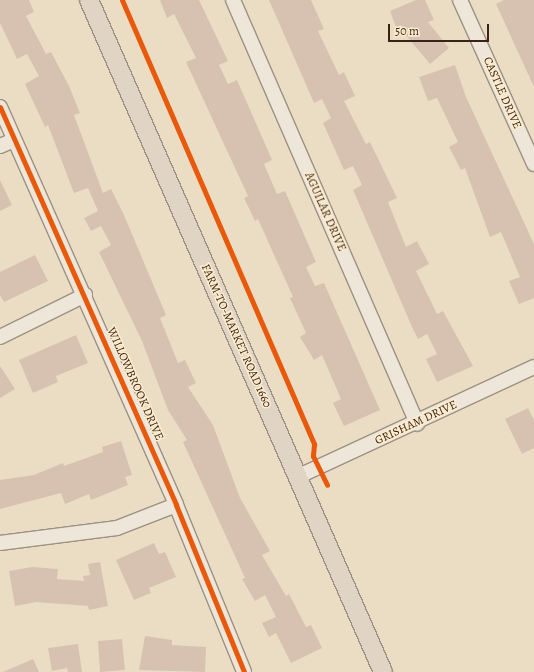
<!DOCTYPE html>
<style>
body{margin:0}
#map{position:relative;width:534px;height:672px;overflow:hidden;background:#ebddc3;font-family:Alegreya,serif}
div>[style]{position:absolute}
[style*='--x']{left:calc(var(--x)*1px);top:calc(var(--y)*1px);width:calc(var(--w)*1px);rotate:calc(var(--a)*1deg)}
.building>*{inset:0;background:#d7c2b2}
.roads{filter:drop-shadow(1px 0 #9c9182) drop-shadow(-1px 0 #9c9182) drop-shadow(0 1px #9c9182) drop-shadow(0 -1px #9c9182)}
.minor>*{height:14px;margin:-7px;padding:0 7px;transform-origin:7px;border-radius:7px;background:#ede6d9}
.major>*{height:18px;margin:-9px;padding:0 9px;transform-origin:9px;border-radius:9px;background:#e0d5c4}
.cycleway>*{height:5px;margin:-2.5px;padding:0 2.5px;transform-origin:2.5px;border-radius:2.5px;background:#e8590c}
span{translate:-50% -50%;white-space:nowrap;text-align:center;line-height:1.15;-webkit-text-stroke:3px #fdeccd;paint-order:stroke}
.street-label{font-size:12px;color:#3a2216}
.scale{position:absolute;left:388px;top:24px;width:101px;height:18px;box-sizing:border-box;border:2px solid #3a2216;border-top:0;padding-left:5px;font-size:12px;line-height:14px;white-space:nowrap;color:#3a2216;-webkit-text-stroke:3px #fdeccd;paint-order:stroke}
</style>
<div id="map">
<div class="building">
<div style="clip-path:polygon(0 0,29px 0,34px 12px,26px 16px,46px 54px,51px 52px,69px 86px,80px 113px,74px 115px,103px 193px,111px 189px,124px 215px,166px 315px,160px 318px,178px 363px,185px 360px,196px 383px,188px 387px,213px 425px,240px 498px,270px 551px,262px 555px,286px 596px,289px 594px,306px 627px,311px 625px,322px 648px,291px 663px,276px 633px,269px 637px,262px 623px,276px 617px,265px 595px,255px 601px,242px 579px,245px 578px,183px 442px,187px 440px,168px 410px,142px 341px,99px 252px,111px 245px,101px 226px,91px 231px,84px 218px,98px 211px,88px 188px,74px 193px,48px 125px,45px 127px,25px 84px,39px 76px,27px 54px,17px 59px,0 23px)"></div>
<div style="clip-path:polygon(160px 0,199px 0,228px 61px,219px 65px,228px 84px,237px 80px,272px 160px,264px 164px,277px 194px,285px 191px,316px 262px,306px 267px,315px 286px,324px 283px,380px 410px,344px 426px,333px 403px,341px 399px,322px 355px,314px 360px,300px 337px,306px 333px,290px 298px,293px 297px,258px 219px,255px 221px,244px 198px,248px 196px,186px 62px,196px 58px,174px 14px,167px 18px)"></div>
<div style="clip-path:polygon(269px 0,311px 0,324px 29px,318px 31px,339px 75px,344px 72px,355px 96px,344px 101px,366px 144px,370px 142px,397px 198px,388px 202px,406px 247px,417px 241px,429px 264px,416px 271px,437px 314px,443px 311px,473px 366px,437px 382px,426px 359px,437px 354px,427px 334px,418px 339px,412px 327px,353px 190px,362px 185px,353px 166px,344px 170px,323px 123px,331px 118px,322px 99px,314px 103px)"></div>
<div style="clip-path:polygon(416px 0,425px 0,434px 20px,428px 22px,449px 48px,430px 64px,404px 33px,399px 35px,390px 11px)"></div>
<div style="clip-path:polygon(504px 0,534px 0,534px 87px,496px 4px)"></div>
<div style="clip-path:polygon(455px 65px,466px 97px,534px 244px,534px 298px,519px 304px,509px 281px,520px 277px,501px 232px,490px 237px,465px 168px,461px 170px,449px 147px,458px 142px,437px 98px,428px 101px,419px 77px)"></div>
<div style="clip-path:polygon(0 180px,12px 205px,0 211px)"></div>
<div style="clip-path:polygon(35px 255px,48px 281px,4px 302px,0 295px,0 272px)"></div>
<div style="clip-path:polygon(76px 335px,88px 363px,56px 376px,58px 382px,33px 393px,19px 360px)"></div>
<div style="clip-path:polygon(0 366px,15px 389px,0 398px)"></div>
<div style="clip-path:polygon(528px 408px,534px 420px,534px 448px,522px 454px,505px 419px)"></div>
<div style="clip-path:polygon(121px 441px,132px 475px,125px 477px,128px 485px,91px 500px,89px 494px,65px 504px,61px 493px,0 509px,0 480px,34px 475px,63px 463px,64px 466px,103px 452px,102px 447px)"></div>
<div style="clip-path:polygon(154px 543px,159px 554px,165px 552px,176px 577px,149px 588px,151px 593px,134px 600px,116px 560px)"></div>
<div style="clip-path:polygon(100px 562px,108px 606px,89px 610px,88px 606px,36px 602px,15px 606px,9px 571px,32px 567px,58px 569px,57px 579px,84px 581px,83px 576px,90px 575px,88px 564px)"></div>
<div style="clip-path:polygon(145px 636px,172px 640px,172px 645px,206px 647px,205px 672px,139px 670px)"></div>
<div style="clip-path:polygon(122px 639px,125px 670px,100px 672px,98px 641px)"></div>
<div style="clip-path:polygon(78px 644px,82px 672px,68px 672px,67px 668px,52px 671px,48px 648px)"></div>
<div style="clip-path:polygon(33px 659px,39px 672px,3px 672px)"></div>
</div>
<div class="roads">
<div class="minor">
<div style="--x:233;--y:0;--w:462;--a:66.5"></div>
<div style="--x:460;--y:0;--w:180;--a:65.7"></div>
<div style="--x:0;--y:107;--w:435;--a:66.1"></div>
<div style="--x:176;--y:505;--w:180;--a:67.8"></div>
<div style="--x:0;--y:146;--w:15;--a:-23"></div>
<div style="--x:0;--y:337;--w:95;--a:-26.3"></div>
<div style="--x:297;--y:477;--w:261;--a:-24.9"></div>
<div style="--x:0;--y:543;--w:118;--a:-7.3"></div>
<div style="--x:117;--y:528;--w:63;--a:-21.3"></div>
</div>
<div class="major">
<div style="--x:89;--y:0;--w:733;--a:66.37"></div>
</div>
</div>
<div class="cycleway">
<div style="--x:122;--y:0;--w:484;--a:66.6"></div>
<div style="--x:314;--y:444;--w:12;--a:95"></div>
<div style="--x:313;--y:456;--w:32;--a:64"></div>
<div style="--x:0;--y:107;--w:435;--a:66.1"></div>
<div style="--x:176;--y:505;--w:180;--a:67.8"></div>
</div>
<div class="street-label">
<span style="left:502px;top:93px;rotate:66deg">CASTLE DRIVE</span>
<span style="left:325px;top:212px;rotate:66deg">AGUILAR DRIVE</span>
<span style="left:236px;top:336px;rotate:66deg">FARM-TO-MARKET ROAD 1660</span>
<span style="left:135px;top:384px;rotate:66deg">WILLOWBROOK DRIVE</span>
<span style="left:416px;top:423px;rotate:-25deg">GRISHAM DRIVE</span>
</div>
<div class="scale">50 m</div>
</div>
